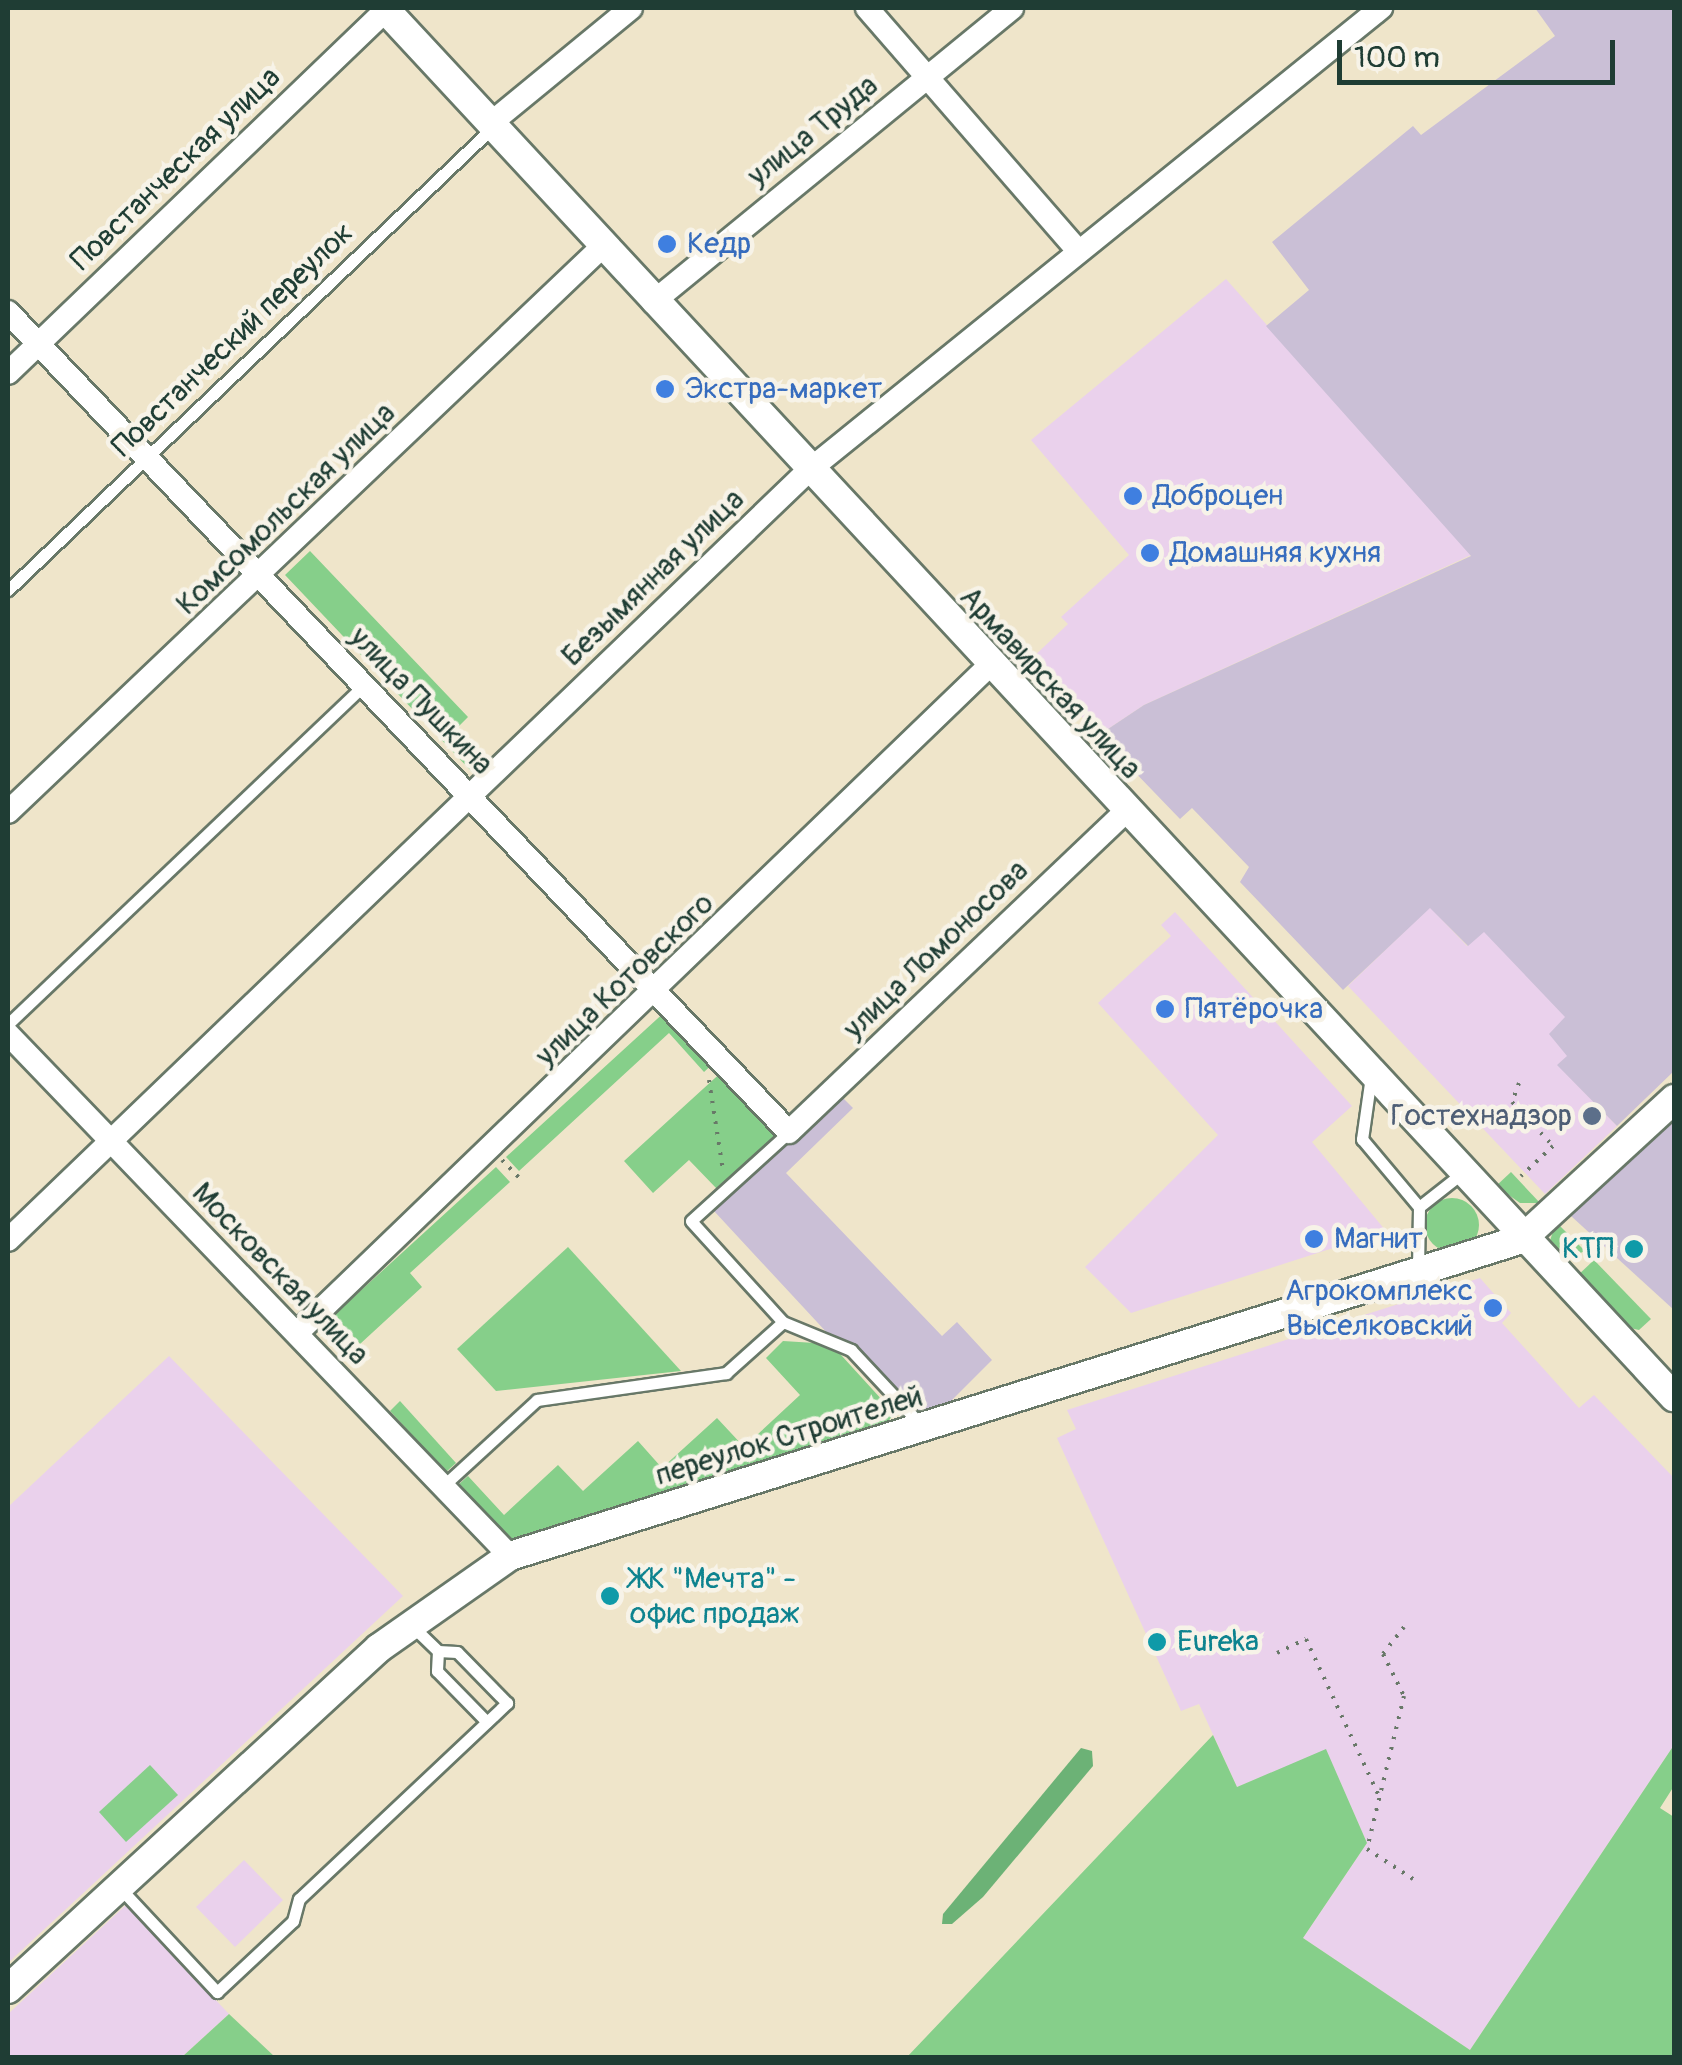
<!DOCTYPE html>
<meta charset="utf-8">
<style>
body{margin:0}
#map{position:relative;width:1682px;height:2065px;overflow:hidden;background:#efe5ca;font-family:Pangolin,sans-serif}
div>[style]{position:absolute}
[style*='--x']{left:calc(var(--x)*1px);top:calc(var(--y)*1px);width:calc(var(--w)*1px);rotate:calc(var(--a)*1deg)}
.built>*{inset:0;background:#ead1ec}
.industrial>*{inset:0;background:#cabfd6}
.green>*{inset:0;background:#86cf8a}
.round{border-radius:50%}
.forest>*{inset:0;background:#6cb276}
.path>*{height:4px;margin-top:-2px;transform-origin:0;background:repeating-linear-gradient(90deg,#687868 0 2.5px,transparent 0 10.5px)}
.roads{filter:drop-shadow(2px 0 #687868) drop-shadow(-2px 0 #687868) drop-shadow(0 2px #687868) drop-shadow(0 -2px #687868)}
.service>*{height:11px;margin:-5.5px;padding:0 5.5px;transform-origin:5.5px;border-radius:5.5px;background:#fff}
.minor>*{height:22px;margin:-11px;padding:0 11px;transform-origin:11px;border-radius:11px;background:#fff}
.tertiary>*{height:28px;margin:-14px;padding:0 14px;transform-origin:14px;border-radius:14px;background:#fff}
.dots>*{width:28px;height:28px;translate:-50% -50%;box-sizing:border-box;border:5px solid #f7f3e8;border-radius:50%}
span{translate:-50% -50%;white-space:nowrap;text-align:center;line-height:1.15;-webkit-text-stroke:9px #f7f3e8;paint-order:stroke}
.street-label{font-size:30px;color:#1f3d34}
.shop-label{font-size:30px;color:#366cbe}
.left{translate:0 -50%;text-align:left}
.right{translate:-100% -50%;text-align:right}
.service-label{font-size:30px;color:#4e5e75}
.culture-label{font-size:30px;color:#0d838f}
.frame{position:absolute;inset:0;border:10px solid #1f3d34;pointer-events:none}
.scale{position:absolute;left:1337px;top:40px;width:278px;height:45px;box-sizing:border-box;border:5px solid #1f3d34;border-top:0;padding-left:12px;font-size:30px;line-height:35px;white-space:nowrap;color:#1f3d34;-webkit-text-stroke:8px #f7f3e8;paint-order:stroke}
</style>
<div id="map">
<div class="built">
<div style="clip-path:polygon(1226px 279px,1471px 555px,1144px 705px,1099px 735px,1029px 661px,1068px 624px,1061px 617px,1129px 555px,1031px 440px)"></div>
<div style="clip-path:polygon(1430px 907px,1467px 946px,1484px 931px,1566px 1017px,1568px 1056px,1558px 1065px,1617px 1126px,1545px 1194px,1348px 986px)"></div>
<div style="clip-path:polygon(1175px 912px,1352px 1106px,1312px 1142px,1386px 1231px,1131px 1313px,1085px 1267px,1218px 1135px,1098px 1003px,1171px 936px,1161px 925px)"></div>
<div style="clip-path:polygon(1480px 1278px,1511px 1313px,1502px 1323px,1579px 1408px,1594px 1395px,1674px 1478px,1674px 1745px,1470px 2050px,1303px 1938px,1367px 1843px,1326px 1750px,1237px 1787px,1199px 1704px,1181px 1711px,1057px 1438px,1076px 1429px,1067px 1410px)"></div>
<div style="clip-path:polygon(169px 1356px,403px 1596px,8px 1963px,8px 1507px)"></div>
<div style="clip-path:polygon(244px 1860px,283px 1900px,235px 1947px,196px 1907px)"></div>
<div style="clip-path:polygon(126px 1905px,229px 2014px,182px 2057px,8px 2057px,8px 2014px)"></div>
</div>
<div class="industrial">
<div style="clip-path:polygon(1535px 8px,1674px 8px,1674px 1071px,1617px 1126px,1557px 1065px,1567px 1056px,1549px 1034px,1565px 1017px,1484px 932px,1468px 946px,1430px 908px,1343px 990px,1240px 882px,1249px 867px,1192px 808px,1180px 819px,1099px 735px,1144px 705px,1471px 556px,1266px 326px,1309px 290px,1272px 242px,1413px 126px,1421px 135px,1555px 36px)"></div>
<div style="clip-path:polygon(837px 1092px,853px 1108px,786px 1173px,942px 1336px,957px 1322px,992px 1360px,944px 1408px,907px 1419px,714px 1211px)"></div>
<div style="clip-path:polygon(1674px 1120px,1674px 1310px,1571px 1216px)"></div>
</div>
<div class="green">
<div style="clip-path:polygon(310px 551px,468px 717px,454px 731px,483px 762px,472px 772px,285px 575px)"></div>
<div style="clip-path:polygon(668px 1009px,716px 1061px,704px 1072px,669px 1033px,519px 1171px,506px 1157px)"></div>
<div style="clip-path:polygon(726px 1068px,782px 1130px,717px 1189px,689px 1160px,653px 1193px,624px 1161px)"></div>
<div style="clip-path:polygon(496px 1167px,510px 1182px,410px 1273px,422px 1287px,360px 1344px,334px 1315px)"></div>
<div style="clip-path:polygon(1511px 1172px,1540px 1203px,1520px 1203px,1496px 1186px)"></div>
<div class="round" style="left:1425px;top:1198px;width:54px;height:54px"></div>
<div style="clip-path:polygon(1556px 1222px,1585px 1251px,1562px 1261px,1548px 1247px)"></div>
<div style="clip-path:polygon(568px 1247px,681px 1371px,496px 1391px,457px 1349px)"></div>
<div style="clip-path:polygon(1594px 1260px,1651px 1319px,1639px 1330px,1621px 1326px,1575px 1278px)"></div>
<div style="clip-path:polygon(783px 1341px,831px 1344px,894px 1413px,888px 1422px,508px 1540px,458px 1485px,468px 1476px,504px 1515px,558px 1465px,583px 1491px,638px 1441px,662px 1468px,717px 1418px,744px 1447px,800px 1395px,766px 1358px)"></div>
<div style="clip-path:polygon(400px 1401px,456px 1463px,446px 1472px,390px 1411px)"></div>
<div style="clip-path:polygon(1213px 1735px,1237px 1787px,1326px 1749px,1367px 1843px,1303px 1938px,1470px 2050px,1674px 1745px,1674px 1786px,1660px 1808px,1674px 1817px,1674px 2057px,907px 2057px)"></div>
<div style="clip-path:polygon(150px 1765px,178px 1795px,126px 1842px,99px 1812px)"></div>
<div style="clip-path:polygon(229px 2014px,275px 2057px,182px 2057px)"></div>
</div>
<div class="forest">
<div style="clip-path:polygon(1081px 1748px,1092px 1751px,1093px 1766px,983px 1897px,952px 1924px,942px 1924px,943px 1914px)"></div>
</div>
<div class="path">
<div style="--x:709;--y:1080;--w:91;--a:81.2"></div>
<div style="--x:1519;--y:1083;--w:20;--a:110"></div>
<div style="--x:1512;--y:1102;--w:60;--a:47"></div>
<div style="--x:1553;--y:1146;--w:44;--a:136.8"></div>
<div style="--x:502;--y:1160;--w:30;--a:46"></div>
<div style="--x:1404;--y:1627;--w:34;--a:128"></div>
<div style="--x:1383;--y:1654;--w:47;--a:63.4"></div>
<div style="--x:1404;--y:1696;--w:157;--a:103.6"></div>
<div style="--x:1367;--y:1849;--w:55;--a:33.1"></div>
<div style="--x:1277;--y:1653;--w:32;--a:-26"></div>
<div style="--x:1306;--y:1639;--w:173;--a:65.1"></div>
</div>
<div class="roads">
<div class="service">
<div style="--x:8;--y:590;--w:671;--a:-43.67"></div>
<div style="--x:8;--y:1024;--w:492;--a:-43.6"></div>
<div style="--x:1371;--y:1076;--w:64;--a:98.1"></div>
<div style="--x:1362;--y:1139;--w:89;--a:50"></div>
<div style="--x:1419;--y:1207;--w:63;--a:90.9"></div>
<div style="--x:789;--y:1132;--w:132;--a:137.8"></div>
<div style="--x:691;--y:1221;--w:137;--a:47.7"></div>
<div style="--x:783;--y:1322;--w:74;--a:22.4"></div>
<div style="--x:851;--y:1350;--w:104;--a:46.9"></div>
<div style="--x:1419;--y:1207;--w:53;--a:-38.2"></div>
<div style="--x:443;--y:1486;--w:127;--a:-42.5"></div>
<div style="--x:537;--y:1400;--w:191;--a:-8.1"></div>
<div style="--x:726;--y:1373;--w:76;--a:-41.8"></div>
<div style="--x:438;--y:1651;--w:20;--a:93"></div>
<div style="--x:437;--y:1671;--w:71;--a:45.6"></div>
<div style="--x:119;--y:1887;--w:144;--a:47"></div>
<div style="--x:217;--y:1992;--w:104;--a:-43.1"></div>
<div style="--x:293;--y:1921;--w:23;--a:-75"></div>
<div style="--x:299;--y:1899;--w:286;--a:-43.3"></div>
<div style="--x:507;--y:1703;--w:71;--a:-134.4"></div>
<div style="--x:457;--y:1652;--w:19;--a:-177"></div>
<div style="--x:438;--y:1651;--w:37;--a:-136"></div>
</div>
<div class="minor">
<div style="--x:867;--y:8;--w:320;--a:49"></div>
<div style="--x:491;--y:123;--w:181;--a:-39.4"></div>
<div style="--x:653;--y:302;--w:464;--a:-39.3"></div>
<div style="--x:8;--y:312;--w:1132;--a:46.4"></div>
<div style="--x:789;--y:1132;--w:464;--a:-43.6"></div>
<div style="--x:8;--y:373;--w:524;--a:-43.84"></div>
<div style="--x:8;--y:812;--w:821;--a:-43.57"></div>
<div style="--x:8;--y:1034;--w:724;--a:46.12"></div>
<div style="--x:8;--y:1240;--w:1110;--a:-43.87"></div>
<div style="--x:808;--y:471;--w:737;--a:-38.94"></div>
<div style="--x:297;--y:1333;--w:963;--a:-43.95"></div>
</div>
<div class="tertiary">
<div style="--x:384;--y:8;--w:1896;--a:47.12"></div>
<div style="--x:8;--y:1989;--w:504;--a:-42.59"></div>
<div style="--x:379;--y:1648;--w:160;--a:-35.1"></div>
<div style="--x:510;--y:1556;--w:1060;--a:-17.39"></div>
<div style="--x:1522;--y:1239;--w:207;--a:-42.6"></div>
</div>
</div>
<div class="dots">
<div style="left:667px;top:244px;background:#3f7fe0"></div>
<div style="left:665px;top:389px;background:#3f7fe0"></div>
<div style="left:1133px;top:496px;background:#3f7fe0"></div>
<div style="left:1150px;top:553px;background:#3f7fe0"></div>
<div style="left:1165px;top:1009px;background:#3f7fe0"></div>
<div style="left:1592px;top:1116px;background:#5c6f8a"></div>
<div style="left:1314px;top:1239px;background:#3f7fe0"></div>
<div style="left:1634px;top:1249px;background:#0f9aa8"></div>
<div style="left:1493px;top:1308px;background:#3f7fe0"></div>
<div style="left:610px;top:1596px;background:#0f9aa8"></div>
<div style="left:1157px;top:1642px;background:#0f9aa8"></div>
</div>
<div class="street-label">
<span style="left:813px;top:131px;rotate:-39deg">улица Труда</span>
<span style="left:176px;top:169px;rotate:-44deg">Повстанческая улица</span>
<span style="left:233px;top:340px;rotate:-44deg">Повстанческий переулок</span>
<span style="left:286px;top:509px;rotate:-44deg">Комсомольская улица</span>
<span style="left:653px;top:578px;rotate:-44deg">Безымянная улица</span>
<span style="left:1050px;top:683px;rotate:47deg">Армавирская улица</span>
<span style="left:421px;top:701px;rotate:46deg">улица Пушкина</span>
<span style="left:936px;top:950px;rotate:-44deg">улица Ломоносова</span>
<span style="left:625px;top:980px;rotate:-44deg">улица Котовского</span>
<span style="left:280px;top:1274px;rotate:46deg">Московская улица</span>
<span style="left:789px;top:1436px;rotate:-17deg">переулок Строителей</span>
</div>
<div class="shop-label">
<span class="left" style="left:687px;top:244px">Кедр</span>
<span class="left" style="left:685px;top:389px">Экстра-маркет</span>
<span class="left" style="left:1153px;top:496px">Доброцен</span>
<span class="left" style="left:1170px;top:553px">Домашняя кухня</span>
<span class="left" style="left:1185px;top:1009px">Пятёрочка</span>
<span class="left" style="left:1334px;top:1239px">Магнит</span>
<span class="right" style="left:1473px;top:1308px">Агрокомплекс<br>Выселковский</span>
</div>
<div class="service-label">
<span class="right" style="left:1572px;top:1116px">Гостехнадзор</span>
</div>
<div class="culture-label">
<span class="right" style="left:1614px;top:1249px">КТП</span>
<span class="left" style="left:630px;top:1596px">ЖК "Мечта" -<br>офис продаж</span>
<span class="left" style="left:1177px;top:1642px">Eureka</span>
</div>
<div class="frame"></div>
<div class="scale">100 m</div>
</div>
